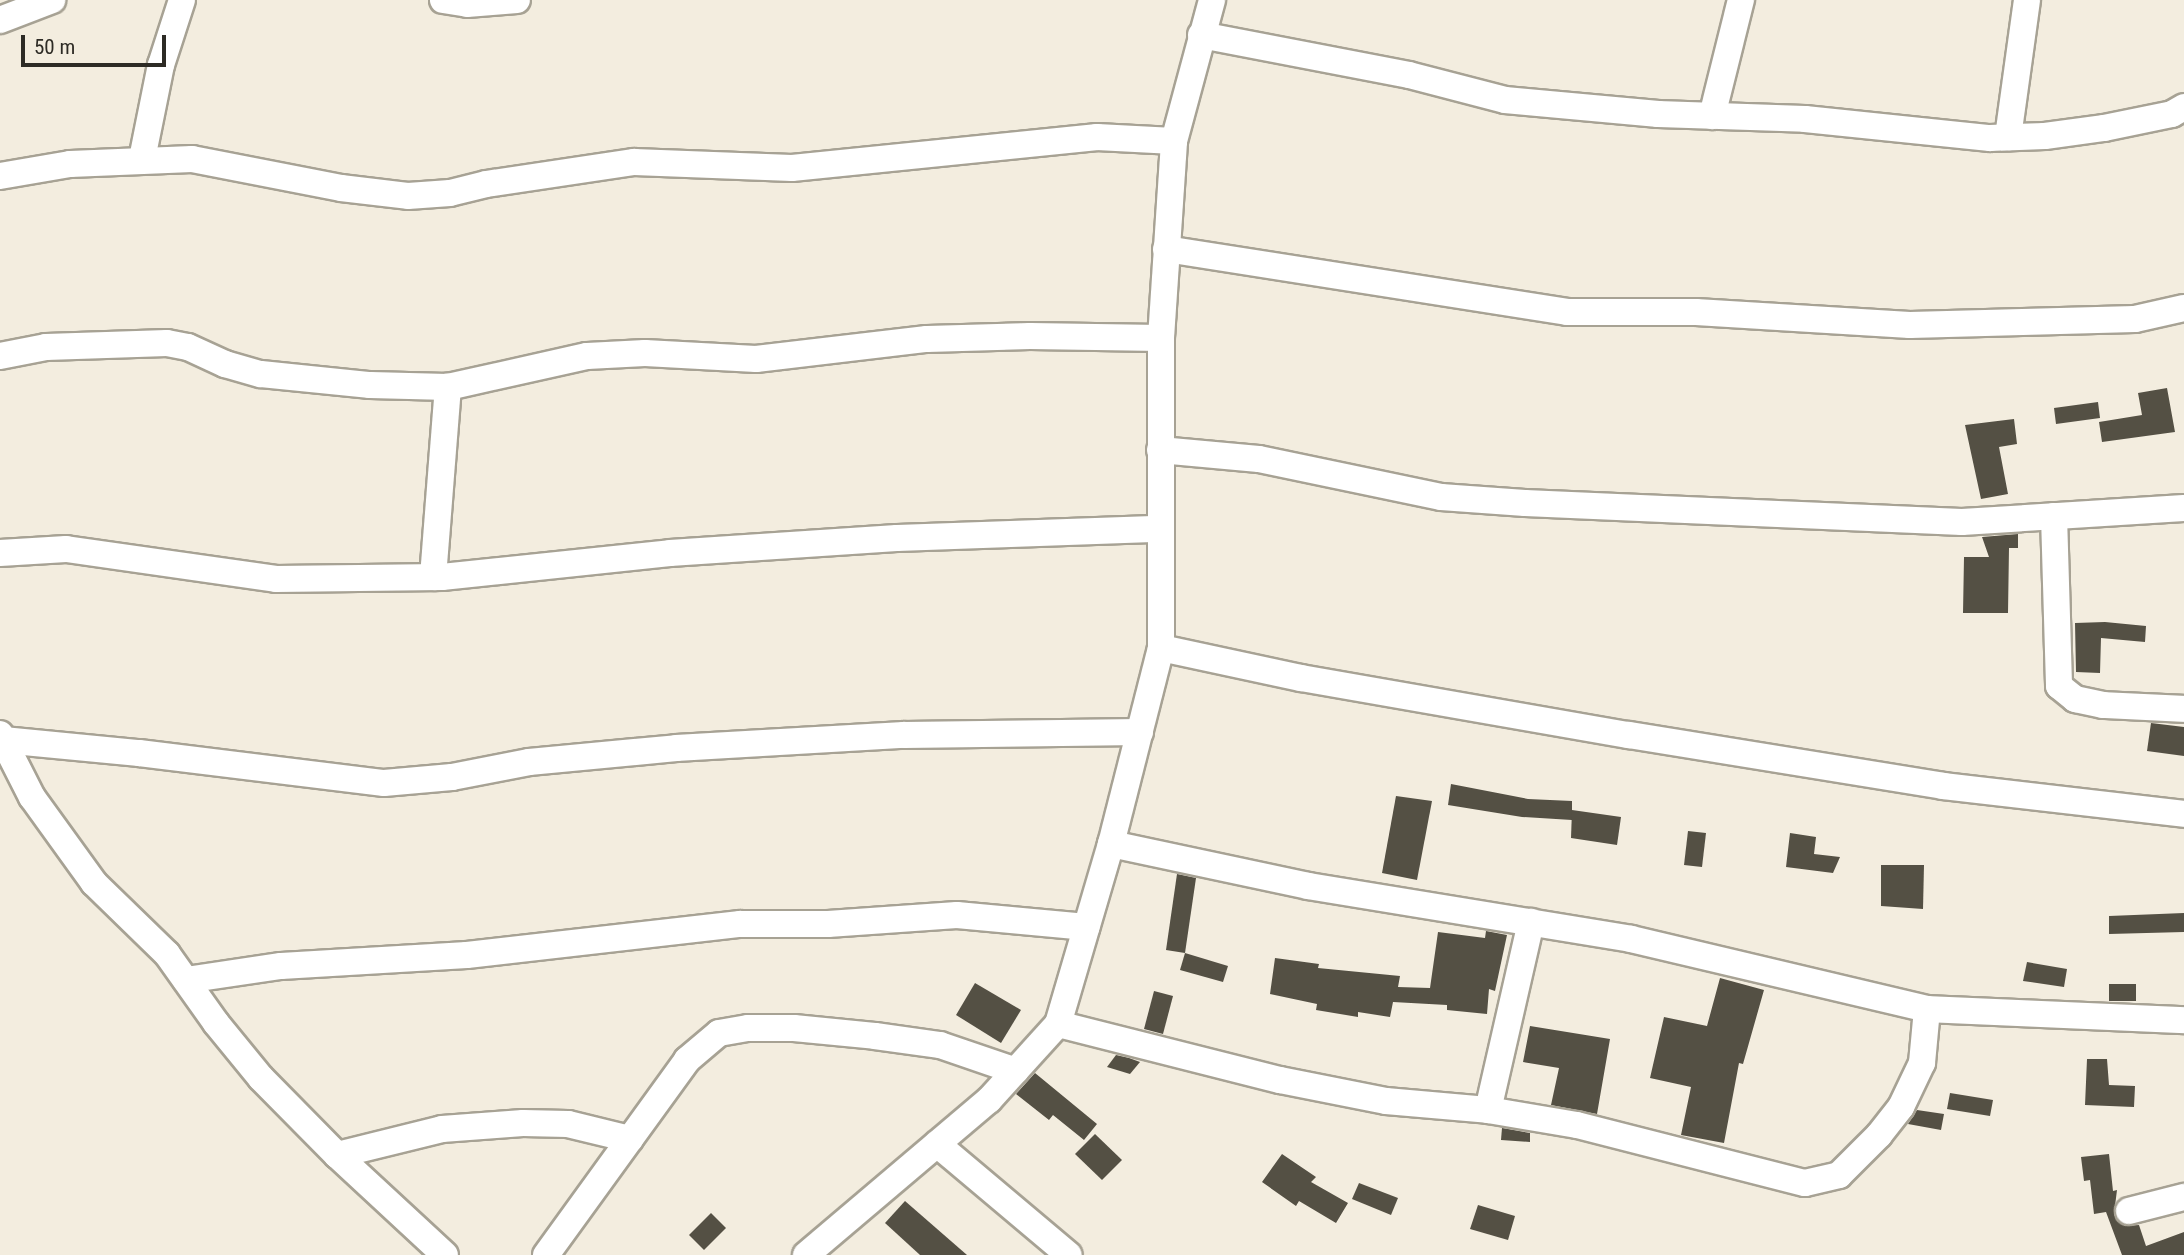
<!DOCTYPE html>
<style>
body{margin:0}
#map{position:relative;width:2184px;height:1255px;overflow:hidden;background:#f3eddf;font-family:"Roboto Condensed",sans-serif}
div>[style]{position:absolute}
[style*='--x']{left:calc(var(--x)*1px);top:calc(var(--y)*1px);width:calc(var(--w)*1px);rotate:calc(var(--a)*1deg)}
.building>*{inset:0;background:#545044}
.roads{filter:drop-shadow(2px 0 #a7a294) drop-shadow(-2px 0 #a7a294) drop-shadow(0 2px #a7a294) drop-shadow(0 -2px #a7a294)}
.minor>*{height:26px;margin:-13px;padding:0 13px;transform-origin:13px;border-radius:13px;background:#fff}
span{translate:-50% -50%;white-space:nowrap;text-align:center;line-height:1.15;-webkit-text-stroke:7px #f3eddf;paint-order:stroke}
.scale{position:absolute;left:21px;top:35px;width:145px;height:32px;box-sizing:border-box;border:4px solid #2d2b25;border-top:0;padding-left:9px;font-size:21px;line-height:24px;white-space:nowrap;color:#2d2b25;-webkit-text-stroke:5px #f3eddf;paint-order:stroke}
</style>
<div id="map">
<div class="building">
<div style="clip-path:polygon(2167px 388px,2175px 432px,2102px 442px,2099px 422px,2142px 415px,2138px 393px)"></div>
<div style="clip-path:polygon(2098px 402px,2100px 418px,2056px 424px,2054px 408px)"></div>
<div style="clip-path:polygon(2014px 419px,2017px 444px,1999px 447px,2008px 494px,1981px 499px,1965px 425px)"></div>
<div style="clip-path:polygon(2018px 534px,2018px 548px,2009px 548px,2008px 613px,1963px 613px,1964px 557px,1989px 557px,1982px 537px)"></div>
<div style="clip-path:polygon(2105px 622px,2146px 626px,2145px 642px,2101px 638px,2100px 673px,2076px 672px,2075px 623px)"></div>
<div style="clip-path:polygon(2151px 723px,2184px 727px,2184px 756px,2147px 751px)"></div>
<div style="clip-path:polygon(1451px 784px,1528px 799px,1572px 801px,1572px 820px,1522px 817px,1448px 805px)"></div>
<div style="clip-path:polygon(1396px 796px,1432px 801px,1417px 880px,1382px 873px)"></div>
<div style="clip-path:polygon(1572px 810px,1621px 817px,1617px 845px,1571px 838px)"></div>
<div style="clip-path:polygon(1688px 831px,1706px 833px,1702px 867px,1684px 865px)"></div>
<div style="clip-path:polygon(1790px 833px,1816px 837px,1814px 854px,1840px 857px,1833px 873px,1786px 867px)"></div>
<div style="clip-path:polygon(1881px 865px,1924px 865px,1923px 909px,1881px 906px)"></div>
<div style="clip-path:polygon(1177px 874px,1196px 878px,1185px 953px,1166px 950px)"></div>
<div style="clip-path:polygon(2184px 913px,2184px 932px,2109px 934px,2109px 916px)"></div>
<div style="clip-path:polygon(1486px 931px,1507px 935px,1495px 991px,1489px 989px,1487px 1014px,1447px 1010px,1447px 1005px,1393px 1002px,1390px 1017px,1358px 1012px,1358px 1017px,1316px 1010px,1317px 1004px,1270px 994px,1275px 958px,1319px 964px,1318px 968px,1400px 976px,1398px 987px,1430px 988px,1438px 932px,1485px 938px)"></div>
<div style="clip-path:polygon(1185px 953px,1228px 966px,1223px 982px,1180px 970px)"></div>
<div style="clip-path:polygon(2027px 962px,2067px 969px,2064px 987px,2023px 981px)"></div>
<div style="clip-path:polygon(1720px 978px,1764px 990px,1743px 1064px,1739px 1063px,1724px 1143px,1681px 1135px,1691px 1087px,1650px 1078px,1664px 1017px,1707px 1026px)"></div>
<div style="clip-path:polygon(975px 983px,1021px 1010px,1001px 1043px,956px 1015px)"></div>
<div style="clip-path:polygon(2109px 984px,2136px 984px,2136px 1001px,2109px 1001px)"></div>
<div style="clip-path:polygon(1154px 991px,1173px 996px,1163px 1034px,1144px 1029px)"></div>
<div style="clip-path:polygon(1530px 1026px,1610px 1039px,1597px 1114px,1551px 1105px,1559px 1068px,1523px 1062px)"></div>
<div style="clip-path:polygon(1116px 1055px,1129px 1058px,1140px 1062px,1130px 1074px,1107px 1067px)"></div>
<div style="clip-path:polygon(2087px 1059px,2107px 1059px,2109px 1085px,2135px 1086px,2134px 1107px,2085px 1105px)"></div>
<div style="clip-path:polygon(1035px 1073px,1097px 1124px,1084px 1140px,1053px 1115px,1049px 1120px,1016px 1094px)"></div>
<div style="clip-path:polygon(1950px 1093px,1993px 1100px,1990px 1116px,1947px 1109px)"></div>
<div style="clip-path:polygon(1917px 1110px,1944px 1114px,1941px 1130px,1908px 1124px)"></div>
<div style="clip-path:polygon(1502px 1128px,1530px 1133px,1530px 1142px,1501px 1140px)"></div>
<div style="clip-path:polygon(1095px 1134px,1122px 1160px,1102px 1180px,1075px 1154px)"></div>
<div style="clip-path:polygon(1282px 1154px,1316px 1177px,1311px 1182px,1348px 1203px,1336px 1223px,1299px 1201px,1296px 1206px,1262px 1182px)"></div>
<div style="clip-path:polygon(2109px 1154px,2113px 1191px,2117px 1190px,2114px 1214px,2117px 1221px,2125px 1226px,2139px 1225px,2146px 1246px,2184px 1232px,2184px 1255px,2122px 1255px,2106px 1212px,2094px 1214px,2090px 1180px,2084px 1181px,2081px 1157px)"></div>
<div style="clip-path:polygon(1359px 1183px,1398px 1198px,1391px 1215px,1352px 1199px)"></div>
<div style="clip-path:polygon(905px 1201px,967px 1255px,920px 1255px,885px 1223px)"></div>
<div style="clip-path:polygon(1478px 1205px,1515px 1216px,1508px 1240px,1470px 1229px)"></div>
<div style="clip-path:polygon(711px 1213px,726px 1228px,704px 1250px,689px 1235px)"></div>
</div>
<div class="roads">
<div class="minor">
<div style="--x:443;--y:0;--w:24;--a:9"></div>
<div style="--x:467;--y:4;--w:50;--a:-4.6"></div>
<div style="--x:0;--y:20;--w:56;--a:-21"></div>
<div style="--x:1201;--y:35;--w:212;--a:10.9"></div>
<div style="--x:1409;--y:75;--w:99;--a:14.6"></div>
<div style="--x:1505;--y:100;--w:154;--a:5.2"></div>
<div style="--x:1658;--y:114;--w:147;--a:1.9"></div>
<div style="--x:1805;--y:119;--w:186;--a:5.9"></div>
<div style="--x:1990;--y:138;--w:55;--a:-2.1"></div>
<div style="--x:2045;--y:136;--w:60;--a:-7.7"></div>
<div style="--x:2104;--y:128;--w:69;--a:-11.6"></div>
<div style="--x:2172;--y:114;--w:14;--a:-30"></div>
<div style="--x:1712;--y:116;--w:120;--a:-76"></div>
<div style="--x:2008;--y:137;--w:138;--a:-82.1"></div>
<div style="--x:142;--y:159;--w:96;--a:-78.6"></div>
<div style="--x:161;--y:65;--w:68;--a:-72.1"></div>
<div style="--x:0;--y:176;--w:71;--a:-9.7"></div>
<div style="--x:70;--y:164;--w:122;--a:-2.3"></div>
<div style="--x:192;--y:159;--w:152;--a:11"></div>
<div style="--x:341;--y:188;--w:67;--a:6.8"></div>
<div style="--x:408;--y:196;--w:42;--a:-4.1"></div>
<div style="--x:450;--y:193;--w:37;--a:-14"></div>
<div style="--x:486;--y:184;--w:150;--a:-8.5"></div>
<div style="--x:634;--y:162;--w:158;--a:2.2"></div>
<div style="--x:792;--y:168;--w:307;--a:-5.8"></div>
<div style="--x:1097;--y:137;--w:77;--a:3"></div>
<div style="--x:1166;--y:249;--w:406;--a:8.9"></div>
<div style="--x:1567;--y:312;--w:129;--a:0"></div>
<div style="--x:1696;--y:312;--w:214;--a:3.5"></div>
<div style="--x:1910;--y:325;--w:225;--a:-1.5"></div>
<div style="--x:2135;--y:319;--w:50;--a:-12.7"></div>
<div style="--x:0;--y:356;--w:47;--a:-11.1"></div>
<div style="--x:46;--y:347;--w:121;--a:-1.9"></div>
<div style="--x:167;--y:343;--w:21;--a:11"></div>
<div style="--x:188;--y:347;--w:41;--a:24.7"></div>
<div style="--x:225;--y:364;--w:37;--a:16"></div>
<div style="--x:261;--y:374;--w:110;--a:5.8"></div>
<div style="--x:370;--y:385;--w:78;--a:1.5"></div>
<div style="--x:448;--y:387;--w:142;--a:-12.6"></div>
<div style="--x:587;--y:356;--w:58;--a:-3"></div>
<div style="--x:645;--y:353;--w:111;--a:3.1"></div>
<div style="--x:756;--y:359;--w:172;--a:-6.7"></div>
<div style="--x:927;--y:339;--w:103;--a:-1.7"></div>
<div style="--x:1030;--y:336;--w:131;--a:0.9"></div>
<div style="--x:1160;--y:450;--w:99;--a:5.2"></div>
<div style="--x:1259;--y:459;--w:186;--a:11.8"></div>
<div style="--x:1441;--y:497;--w:84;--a:4.1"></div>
<div style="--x:1525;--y:503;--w:437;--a:2.5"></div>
<div style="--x:1962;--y:522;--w:222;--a:-3.6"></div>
<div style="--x:2054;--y:516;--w:170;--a:88.3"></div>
<div style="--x:2059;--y:686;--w:21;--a:39"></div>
<div style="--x:2075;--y:699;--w:29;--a:12"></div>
<div style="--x:2103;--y:705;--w:81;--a:2.8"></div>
<div style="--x:0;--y:553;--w:66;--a:-3.5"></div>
<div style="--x:66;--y:549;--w:212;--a:8.1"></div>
<div style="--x:276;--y:579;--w:166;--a:-0.7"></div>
<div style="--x:442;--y:577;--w:229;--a:-6"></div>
<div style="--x:670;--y:553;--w:227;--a:-3.8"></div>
<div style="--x:897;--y:538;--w:263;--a:-2"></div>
<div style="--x:433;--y:577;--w:191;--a:-85.5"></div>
<div style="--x:1161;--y:648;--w:143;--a:12.1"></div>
<div style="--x:1301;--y:678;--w:333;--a:9.9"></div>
<div style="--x:1629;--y:735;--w:318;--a:9.2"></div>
<div style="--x:1943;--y:786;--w:243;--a:6.6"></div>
<div style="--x:0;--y:734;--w:71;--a:63.1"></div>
<div style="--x:32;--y:797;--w:106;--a:54.2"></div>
<div style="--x:94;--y:883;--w:102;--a:44.2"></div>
<div style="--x:167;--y:954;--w:85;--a:54.6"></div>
<div style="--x:216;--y:1023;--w:71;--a:50.7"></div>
<div style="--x:261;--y:1078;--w:108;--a:45.4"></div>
<div style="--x:337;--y:1155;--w:147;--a:42.8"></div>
<div style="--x:3;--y:740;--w:137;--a:5.5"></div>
<div style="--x:139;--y:753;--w:247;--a:7"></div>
<div style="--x:384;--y:783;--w:68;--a:-5"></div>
<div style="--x:452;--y:777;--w:78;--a:-11"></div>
<div style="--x:529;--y:762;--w:148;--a:-5.4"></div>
<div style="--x:676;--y:748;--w:228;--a:-3.3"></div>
<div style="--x:904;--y:735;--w:236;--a:-0.7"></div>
<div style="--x:1111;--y:844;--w:201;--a:12"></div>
<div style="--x:1308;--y:886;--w:327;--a:9.3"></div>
<div style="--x:1631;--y:939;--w:304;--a:13.3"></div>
<div style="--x:1927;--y:1009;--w:257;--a:2.5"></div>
<div style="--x:186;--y:980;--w:96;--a:-8.4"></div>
<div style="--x:281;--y:966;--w:186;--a:-3.4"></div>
<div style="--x:467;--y:955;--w:275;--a:-6.5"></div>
<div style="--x:740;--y:924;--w:88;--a:0"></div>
<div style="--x:828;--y:924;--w:129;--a:-4"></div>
<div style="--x:957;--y:915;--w:130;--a:5.3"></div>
<div style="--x:1058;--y:1024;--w:229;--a:14.2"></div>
<div style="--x:1280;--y:1080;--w:108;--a:11.2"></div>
<div style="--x:1386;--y:1101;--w:102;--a:5"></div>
<div style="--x:1488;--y:1110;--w:90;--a:9.6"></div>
<div style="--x:1577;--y:1125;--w:235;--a:14.3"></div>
<div style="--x:1805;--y:1183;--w:35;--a:-13"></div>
<div style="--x:1839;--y:1175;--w:57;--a:-45"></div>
<div style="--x:1879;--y:1135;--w:36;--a:-52"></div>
<div style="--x:1901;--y:1107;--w:49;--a:-64.5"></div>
<div style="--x:1922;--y:1063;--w:54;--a:-84.7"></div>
<div style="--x:1488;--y:1110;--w:193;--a:-77.1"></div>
<div style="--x:937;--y:1144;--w:172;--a:40.1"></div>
<div style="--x:337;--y:1155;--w:108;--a:-13.9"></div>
<div style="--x:442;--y:1129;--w:81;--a:-4.2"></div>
<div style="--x:523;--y:1123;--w:45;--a:1.3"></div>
<div style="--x:568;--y:1124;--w:64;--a:13.6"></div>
<div style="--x:2129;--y:1211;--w:57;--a:-14.3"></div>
<div style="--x:546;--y:1255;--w:241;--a:-54.1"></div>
<div style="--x:687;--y:1060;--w:42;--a:-40.2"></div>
<div style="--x:719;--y:1033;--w:29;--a:-10"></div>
<div style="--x:748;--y:1028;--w:46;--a:0"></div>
<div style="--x:794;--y:1028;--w:81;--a:5.6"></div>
<div style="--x:875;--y:1036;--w:66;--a:7.9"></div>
<div style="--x:940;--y:1045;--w:80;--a:18.9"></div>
<div style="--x:806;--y:1255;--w:240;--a:-40.3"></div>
<div style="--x:989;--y:1100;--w:103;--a:-47.8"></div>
<div style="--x:1058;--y:1024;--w:188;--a:-73.6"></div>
<div style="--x:1111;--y:844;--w:202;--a:-75.7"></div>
<div style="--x:1161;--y:648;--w:310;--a:-90"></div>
<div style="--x:1161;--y:338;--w:197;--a:-86.2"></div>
<div style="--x:1174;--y:141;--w:146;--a:-74.9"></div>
</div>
</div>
<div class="scale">50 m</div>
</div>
